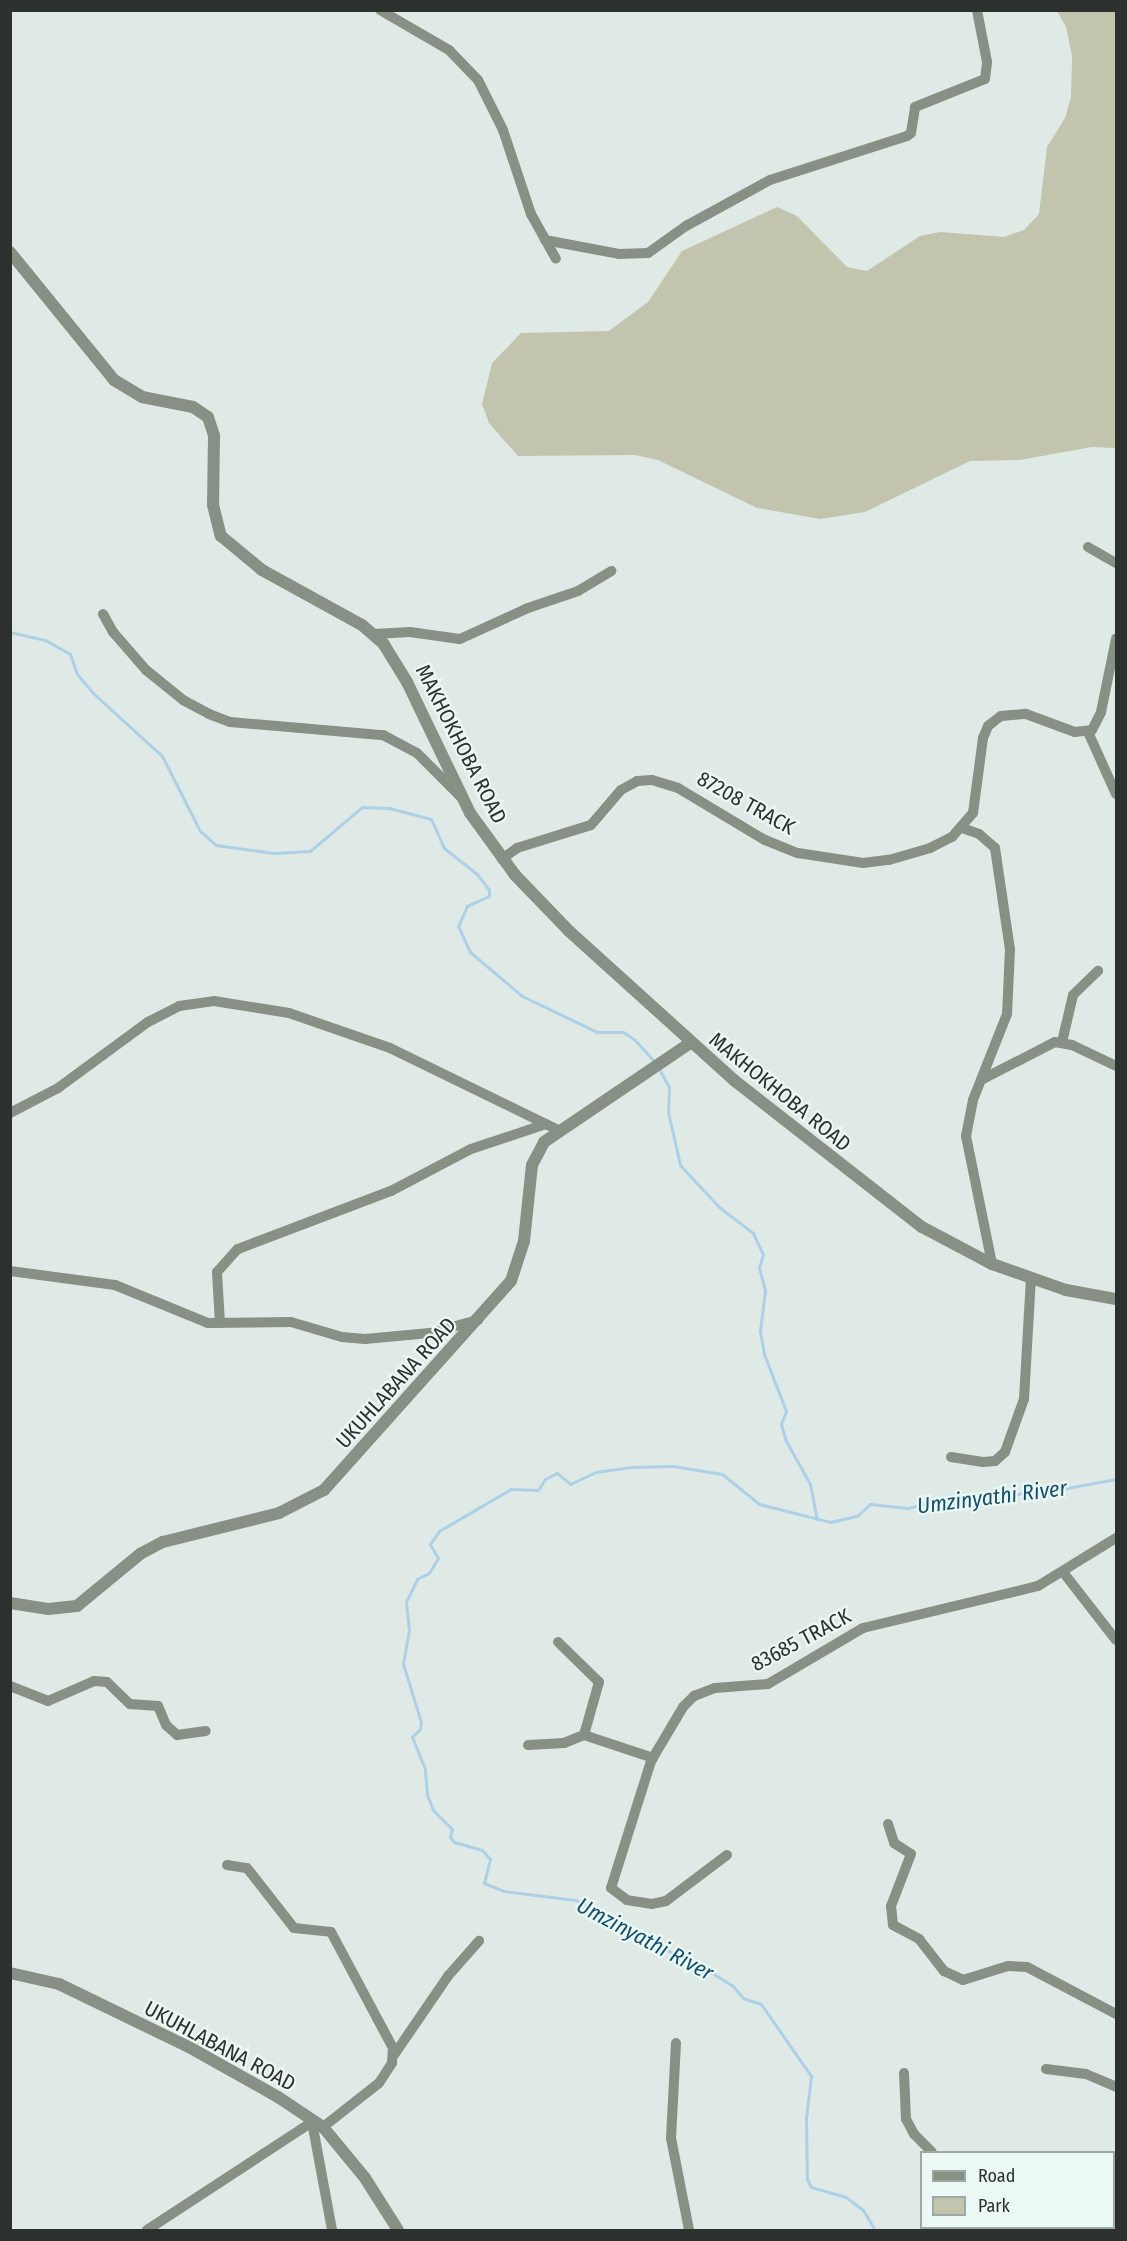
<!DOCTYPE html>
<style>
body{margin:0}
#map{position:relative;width:1127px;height:2241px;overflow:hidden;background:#dfeae6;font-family:"Fira Sans Condensed",sans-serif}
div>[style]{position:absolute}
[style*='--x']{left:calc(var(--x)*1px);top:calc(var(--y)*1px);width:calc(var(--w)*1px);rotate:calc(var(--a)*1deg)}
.green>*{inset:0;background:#c3c4ae}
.stream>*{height:3px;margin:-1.5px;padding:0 1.5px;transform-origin:1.5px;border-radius:1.5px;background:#add0e7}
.minor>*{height:10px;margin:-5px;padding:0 5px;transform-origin:5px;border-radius:5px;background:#869084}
.tertiary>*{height:12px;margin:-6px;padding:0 6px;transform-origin:6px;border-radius:6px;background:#869084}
span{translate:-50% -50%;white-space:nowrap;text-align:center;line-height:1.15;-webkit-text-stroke:4.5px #ecf8f3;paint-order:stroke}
.street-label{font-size:21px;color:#2c312f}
.water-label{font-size:22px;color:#13506f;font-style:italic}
.frame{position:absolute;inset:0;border:12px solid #2c312f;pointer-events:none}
.legend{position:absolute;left:920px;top:2151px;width:195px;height:78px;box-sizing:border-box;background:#ecf8f3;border:2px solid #9fa8a5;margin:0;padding:8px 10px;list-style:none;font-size:18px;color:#2c312f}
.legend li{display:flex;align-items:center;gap:12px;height:30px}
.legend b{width:30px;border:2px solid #9fa8a5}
</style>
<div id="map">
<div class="green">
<div style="clip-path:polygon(1057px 11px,1116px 11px,1116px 448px,1092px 447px,1020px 460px,970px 461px,865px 512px,820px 519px,757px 508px,658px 460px,635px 455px,518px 456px,489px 423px,482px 404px,492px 363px,521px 333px,609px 331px,648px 302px,682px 251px,777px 207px,797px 216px,847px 267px,867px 271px,920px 236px,940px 232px,1004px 237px,1024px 230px,1039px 214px,1047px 147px,1065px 118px,1071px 97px,1072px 56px,1066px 27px)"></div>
</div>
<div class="stream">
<div style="--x:10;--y:632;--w:36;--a:13"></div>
<div style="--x:45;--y:640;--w:29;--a:29"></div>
<div style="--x:70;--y:654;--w:21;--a:71"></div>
<div style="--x:77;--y:674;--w:25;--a:50"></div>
<div style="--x:93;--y:693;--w:93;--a:42.4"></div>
<div style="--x:162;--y:756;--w:84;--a:63.1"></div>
<div style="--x:200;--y:831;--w:21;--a:41"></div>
<div style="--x:216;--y:845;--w:58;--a:8"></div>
<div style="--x:273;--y:853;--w:37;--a:-3"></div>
<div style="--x:310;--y:851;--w:68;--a:-40.2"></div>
<div style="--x:362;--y:807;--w:27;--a:2"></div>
<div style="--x:389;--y:808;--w:43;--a:14.7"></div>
<div style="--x:431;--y:819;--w:32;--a:66"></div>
<div style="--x:444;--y:848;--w:42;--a:38.2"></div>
<div style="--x:477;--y:874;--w:20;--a:53"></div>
<div style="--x:489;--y:890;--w:6;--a:90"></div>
<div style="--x:489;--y:896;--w:24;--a:156"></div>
<div style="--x:467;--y:906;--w:22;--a:114"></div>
<div style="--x:458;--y:926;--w:29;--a:65"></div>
<div style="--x:470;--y:952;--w:68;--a:40.2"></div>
<div style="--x:522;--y:996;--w:83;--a:25.6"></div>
<div style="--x:597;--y:1032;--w:26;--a:0"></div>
<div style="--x:623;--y:1032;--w:14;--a:34"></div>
<div style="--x:635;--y:1040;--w:31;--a:48"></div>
<div style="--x:659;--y:1069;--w:21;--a:61"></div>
<div style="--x:669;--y:1087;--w:25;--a:92"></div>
<div style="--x:668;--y:1112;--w:54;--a:77.2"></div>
<div style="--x:680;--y:1165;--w:57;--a:47.1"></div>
<div style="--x:719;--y:1207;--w:43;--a:37.4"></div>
<div style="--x:753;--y:1233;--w:23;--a:65"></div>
<div style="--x:763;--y:1254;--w:15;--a:106"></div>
<div style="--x:759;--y:1268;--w:23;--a:75"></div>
<div style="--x:765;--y:1290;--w:41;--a:97"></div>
<div style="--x:760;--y:1331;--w:23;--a:80"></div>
<div style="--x:764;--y:1354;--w:61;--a:68.9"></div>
<div style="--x:786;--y:1411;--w:14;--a:111"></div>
<div style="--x:781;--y:1424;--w:18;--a:74"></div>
<div style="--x:786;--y:1441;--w:49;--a:60.8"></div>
<div style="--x:810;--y:1484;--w:36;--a:79"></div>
<div style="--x:875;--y:2230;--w:23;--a:-121"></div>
<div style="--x:863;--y:2210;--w:21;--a:-143"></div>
<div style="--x:846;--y:2197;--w:36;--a:-164"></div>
<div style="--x:811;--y:2187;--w:9;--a:-117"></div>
<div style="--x:807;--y:2179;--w:60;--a:-91"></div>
<div style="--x:806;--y:2119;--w:43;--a:-83.4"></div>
<div style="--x:811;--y:2076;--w:88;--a:-124.8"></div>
<div style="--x:761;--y:2004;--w:19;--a:-162"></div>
<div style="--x:743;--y:1998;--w:16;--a:-130"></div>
<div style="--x:733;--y:1986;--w:36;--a:-148"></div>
<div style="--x:702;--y:1967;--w:103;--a:-154.2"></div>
<div style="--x:609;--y:1922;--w:21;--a:-137"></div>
<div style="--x:594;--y:1908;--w:21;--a:-157"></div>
<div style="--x:575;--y:1900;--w:72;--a:-172.8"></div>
<div style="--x:504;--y:1891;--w:22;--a:-158"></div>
<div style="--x:484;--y:1883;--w:25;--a:-76"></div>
<div style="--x:490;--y:1859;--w:12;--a:-132"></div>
<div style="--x:482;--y:1850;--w:29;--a:-164"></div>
<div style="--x:454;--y:1842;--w:6;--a:-129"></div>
<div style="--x:450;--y:1837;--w:8;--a:-76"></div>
<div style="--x:452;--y:1829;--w:27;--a:-135"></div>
<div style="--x:433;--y:1810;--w:17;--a:-111"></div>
<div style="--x:427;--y:1794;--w:25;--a:-95"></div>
<div style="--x:425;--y:1769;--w:35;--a:-112"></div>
<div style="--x:412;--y:1737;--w:11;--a:-45"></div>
<div style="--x:420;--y:1729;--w:7;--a:-82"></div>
<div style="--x:421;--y:1722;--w:61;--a:-107.2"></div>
<div style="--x:403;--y:1664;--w:34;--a:-80"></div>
<div style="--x:409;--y:1631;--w:29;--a:-96"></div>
<div style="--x:406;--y:1602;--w:25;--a:-64"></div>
<div style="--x:417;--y:1579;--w:13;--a:-27"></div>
<div style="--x:429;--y:1573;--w:17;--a:-59"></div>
<div style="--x:438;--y:1558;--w:16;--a:-120"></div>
<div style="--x:430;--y:1544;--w:16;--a:-55"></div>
<div style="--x:439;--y:1531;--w:83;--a:-30.3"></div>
<div style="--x:511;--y:1489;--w:27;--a:2"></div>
<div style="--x:538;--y:1490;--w:13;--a:-58"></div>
<div style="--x:545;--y:1479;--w:13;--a:-27"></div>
<div style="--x:557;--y:1473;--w:17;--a:40"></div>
<div style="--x:570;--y:1484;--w:29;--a:-25"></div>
<div style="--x:596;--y:1472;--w:36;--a:-8"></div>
<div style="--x:632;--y:1467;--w:41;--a:-1.4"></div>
<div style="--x:673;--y:1466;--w:50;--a:9.3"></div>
<div style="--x:722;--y:1474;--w:48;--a:39"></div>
<div style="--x:759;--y:1504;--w:73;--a:14.2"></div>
<div style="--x:830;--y:1522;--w:28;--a:-13"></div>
<div style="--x:857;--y:1516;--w:18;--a:-43"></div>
<div style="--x:870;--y:1504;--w:38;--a:6"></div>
<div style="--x:908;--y:1508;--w:20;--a:-15"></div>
<div style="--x:927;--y:1503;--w:35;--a:2"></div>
<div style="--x:962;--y:1504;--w:21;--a:-28"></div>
<div style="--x:981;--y:1494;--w:38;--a:0"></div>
<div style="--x:1019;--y:1494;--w:13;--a:-32"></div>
<div style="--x:1030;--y:1487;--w:26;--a:7"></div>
<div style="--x:1056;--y:1490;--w:61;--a:-10.4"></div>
</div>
<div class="minor">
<div style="--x:380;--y:10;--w:80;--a:30.1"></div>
<div style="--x:449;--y:50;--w:42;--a:46"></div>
<div style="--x:478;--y:80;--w:56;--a:63.4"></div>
<div style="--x:503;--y:130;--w:89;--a:71.6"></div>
<div style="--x:531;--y:214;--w:51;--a:60.9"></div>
<div style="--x:545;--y:240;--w:75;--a:10.7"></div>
<div style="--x:619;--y:254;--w:29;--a:-2"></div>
<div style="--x:648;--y:253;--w:47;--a:-35.4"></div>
<div style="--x:686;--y:226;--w:96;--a:-28.7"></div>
<div style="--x:770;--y:180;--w:144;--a:-17.8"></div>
<div style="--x:907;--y:136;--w:5;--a:-37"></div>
<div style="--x:911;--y:133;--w:26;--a:-81"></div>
<div style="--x:915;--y:107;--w:75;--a:-21.8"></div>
<div style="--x:985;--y:79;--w:17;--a:-83"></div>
<div style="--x:987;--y:62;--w:53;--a:-100.9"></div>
<div style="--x:1088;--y:547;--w:32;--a:30"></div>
<div style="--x:103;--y:614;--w:21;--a:61"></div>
<div style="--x:113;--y:632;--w:50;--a:49"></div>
<div style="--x:146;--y:670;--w:48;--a:39"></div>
<div style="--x:183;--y:700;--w:30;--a:28"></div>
<div style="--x:209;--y:714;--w:22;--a:21"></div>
<div style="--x:230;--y:722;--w:154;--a:4.9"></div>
<div style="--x:383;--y:735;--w:38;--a:28"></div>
<div style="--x:417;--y:753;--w:62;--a:45"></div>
<div style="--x:374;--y:634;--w:36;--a:-3"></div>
<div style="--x:410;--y:632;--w:50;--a:8"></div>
<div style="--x:460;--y:639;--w:75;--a:-24.5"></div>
<div style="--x:528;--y:608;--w:53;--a:-18.8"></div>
<div style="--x:578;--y:591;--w:39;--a:-31"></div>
<div style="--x:1088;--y:732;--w:68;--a:65.7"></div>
<div style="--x:962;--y:828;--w:18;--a:19"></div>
<div style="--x:979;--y:834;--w:21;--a:41"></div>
<div style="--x:995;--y:848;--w:102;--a:81.6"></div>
<div style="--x:1010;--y:949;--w:65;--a:92.6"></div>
<div style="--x:1007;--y:1014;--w:92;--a:111.6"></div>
<div style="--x:973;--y:1100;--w:37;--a:101"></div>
<div style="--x:966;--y:1136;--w:131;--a:78.5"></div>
<div style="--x:502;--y:859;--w:19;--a:-36"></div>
<div style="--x:517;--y:848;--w:77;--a:-17.3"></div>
<div style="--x:591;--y:825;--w:46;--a:-49.4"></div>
<div style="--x:621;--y:790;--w:18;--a:-29"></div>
<div style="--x:637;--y:781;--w:15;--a:-4"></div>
<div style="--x:652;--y:780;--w:27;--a:17"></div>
<div style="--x:678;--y:788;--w:101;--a:30.9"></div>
<div style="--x:765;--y:840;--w:35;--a:22"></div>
<div style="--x:798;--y:853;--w:66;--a:8.7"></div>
<div style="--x:863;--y:863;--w:26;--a:-7"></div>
<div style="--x:889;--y:860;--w:43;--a:-16.3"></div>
<div style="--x:930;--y:848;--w:25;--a:-27"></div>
<div style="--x:952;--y:837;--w:32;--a:-49"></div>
<div style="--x:973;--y:813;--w:76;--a:-82.4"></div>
<div style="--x:983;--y:738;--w:13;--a:-67"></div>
<div style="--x:988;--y:726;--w:16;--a:-38"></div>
<div style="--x:1001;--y:716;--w:25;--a:-5"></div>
<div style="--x:1026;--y:714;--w:52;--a:20.2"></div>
<div style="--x:1075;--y:732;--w:17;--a:-7"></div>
<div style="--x:1092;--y:730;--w:20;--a:-63"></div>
<div style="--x:1101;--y:712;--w:75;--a:-78.4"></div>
<div style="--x:1062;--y:1042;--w:48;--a:-76.8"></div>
<div style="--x:1073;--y:995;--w:35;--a:-44"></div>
<div style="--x:981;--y:1080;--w:83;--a:-27.2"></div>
<div style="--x:1055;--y:1042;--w:17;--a:10"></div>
<div style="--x:1072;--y:1045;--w:49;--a:25.5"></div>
<div style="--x:10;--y:1113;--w:54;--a:-27.5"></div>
<div style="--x:58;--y:1088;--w:112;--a:-36.3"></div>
<div style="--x:148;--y:1022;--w:35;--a:-27"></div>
<div style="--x:179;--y:1006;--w:35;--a:-8"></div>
<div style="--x:214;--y:1001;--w:76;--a:9.1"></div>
<div style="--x:289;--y:1013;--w:107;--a:19.1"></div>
<div style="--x:390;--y:1048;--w:187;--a:26"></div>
<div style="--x:10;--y:1271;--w:106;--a:7.6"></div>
<div style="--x:115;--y:1285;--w:100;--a:22.2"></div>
<div style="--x:208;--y:1323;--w:83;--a:-0.7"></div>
<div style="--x:291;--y:1322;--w:53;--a:16.4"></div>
<div style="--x:342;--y:1337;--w:23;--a:5"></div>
<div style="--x:365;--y:1339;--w:65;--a:-5.3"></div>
<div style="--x:430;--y:1333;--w:50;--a:-15.2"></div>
<div style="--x:220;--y:1323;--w:51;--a:-93.4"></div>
<div style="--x:217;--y:1272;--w:31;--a:-48"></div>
<div style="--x:238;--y:1249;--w:164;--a:-20.8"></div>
<div style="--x:391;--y:1191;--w:90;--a:-27.7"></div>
<div style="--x:471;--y:1149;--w:79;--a:-18.4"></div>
<div style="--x:951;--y:1457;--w:32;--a:9"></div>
<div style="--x:983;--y:1462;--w:12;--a:-5"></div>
<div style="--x:995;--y:1461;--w:13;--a:-42"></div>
<div style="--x:1005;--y:1452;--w:56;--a:-70.3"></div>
<div style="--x:1024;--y:1399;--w:121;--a:-86.7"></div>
<div style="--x:1063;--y:1572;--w:86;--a:52.1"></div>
<div style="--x:558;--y:1642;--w:57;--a:44.3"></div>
<div style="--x:599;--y:1682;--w:55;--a:105.8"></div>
<div style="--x:10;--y:1686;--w:41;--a:21.5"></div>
<div style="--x:48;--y:1701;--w:50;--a:-23.5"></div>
<div style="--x:94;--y:1681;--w:13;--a:4"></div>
<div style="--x:107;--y:1682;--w:32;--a:44"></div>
<div style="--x:130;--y:1704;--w:28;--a:4"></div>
<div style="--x:158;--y:1706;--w:21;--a:67"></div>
<div style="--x:166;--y:1725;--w:15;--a:42"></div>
<div style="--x:177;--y:1735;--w:29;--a:-8"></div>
<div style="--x:528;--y:1745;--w:36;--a:-3"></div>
<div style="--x:564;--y:1743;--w:22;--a:-22"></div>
<div style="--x:584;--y:1735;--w:73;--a:18.4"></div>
<div style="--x:888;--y:1824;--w:20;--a:72"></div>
<div style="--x:894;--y:1843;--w:20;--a:33"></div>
<div style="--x:911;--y:1854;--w:56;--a:111"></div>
<div style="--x:891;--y:1906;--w:19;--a:84"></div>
<div style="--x:893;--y:1925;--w:30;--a:28"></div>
<div style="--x:919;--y:1939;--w:41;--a:52"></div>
<div style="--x:944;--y:1971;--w:21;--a:25"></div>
<div style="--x:963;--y:1980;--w:47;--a:-17.3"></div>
<div style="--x:1008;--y:1966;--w:19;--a:3"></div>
<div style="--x:1027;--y:1967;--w:101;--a:27.8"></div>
<div style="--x:727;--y:1855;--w:76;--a:143"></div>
<div style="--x:666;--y:1901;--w:14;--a:168"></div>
<div style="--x:652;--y:1904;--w:25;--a:-171"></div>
<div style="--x:627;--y:1900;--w:20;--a:-143"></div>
<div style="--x:611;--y:1888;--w:133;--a:-72.5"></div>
<div style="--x:651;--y:1761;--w:63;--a:-59.3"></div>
<div style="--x:683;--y:1707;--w:16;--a:-45"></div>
<div style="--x:694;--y:1696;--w:22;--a:-21"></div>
<div style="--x:715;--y:1688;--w:53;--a:-4.3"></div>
<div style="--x:768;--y:1684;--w:110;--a:-30.5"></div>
<div style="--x:863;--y:1628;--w:180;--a:-13.5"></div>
<div style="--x:1038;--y:1586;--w:92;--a:-31.6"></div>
<div style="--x:227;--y:1865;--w:20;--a:9"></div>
<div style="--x:247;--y:1868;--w:76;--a:51.9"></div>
<div style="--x:294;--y:1928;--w:37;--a:6"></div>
<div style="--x:331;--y:1932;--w:132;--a:61.9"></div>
<div style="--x:393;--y:2048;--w:15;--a:94"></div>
<div style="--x:392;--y:2063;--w:24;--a:123"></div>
<div style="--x:379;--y:2083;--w:71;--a:141.8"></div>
<div style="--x:676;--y:2043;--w:95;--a:93"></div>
<div style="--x:671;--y:2138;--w:94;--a:78.9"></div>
<div style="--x:394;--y:2055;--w:96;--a:-55.6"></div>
<div style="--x:448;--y:1976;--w:47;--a:-48.5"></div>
<div style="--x:1046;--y:2069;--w:40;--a:7.1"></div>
<div style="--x:1086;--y:2074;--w:33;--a:23"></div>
<div style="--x:904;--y:2073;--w:46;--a:87.5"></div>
<div style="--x:906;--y:2119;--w:17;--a:62"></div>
<div style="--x:914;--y:2134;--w:25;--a:45"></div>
<div style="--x:1033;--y:2228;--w:4;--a:27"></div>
<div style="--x:147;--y:2230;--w:197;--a:-33.2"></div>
<div style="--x:312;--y:2122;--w:110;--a:79.5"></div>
</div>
<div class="tertiary">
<div style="--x:10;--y:252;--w:165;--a:50.9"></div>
<div style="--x:114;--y:380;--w:33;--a:31"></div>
<div style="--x:142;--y:397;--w:52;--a:11.1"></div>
<div style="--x:193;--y:407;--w:18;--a:34"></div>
<div style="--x:208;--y:417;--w:20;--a:72"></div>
<div style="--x:214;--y:436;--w:69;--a:90.8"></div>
<div style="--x:213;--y:505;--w:32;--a:76"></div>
<div style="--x:221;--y:536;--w:53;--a:39.7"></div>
<div style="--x:262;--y:570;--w:114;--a:28.8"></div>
<div style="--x:362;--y:625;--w:28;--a:41"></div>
<div style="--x:383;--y:643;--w:46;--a:58.4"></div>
<div style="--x:407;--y:682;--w:145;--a:64.3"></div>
<div style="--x:470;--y:813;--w:77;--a:54"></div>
<div style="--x:515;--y:875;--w:78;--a:46"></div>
<div style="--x:569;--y:931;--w:224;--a:42.1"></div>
<div style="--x:735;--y:1081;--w:237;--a:38"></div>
<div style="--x:922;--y:1227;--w:79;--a:27.9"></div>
<div style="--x:992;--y:1264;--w:78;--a:19.4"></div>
<div style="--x:1066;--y:1290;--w:51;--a:10.2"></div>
<div style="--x:10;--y:1603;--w:38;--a:9"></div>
<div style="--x:48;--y:1609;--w:29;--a:-6"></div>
<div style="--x:77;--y:1606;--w:82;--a:-39.5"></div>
<div style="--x:140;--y:1554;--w:26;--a:-28"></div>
<div style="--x:163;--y:1542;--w:120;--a:-14"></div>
<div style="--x:279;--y:1513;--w:51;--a:-27.1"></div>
<div style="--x:324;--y:1490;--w:280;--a:-48.2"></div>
<div style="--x:511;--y:1281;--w:42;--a:-72"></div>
<div style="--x:524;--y:1241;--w:76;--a:-84"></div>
<div style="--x:532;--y:1165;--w:26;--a:-62"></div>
<div style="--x:544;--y:1142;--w:176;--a:-34.1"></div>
<div style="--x:10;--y:1973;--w:50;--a:12.7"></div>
<div style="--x:59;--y:1984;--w:144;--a:25.9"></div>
<div style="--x:189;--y:2047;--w:102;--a:29.3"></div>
<div style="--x:278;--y:2097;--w:54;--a:33.7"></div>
<div style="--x:323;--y:2127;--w:66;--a:50.5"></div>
<div style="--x:365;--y:2178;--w:62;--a:57.6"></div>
</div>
<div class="street-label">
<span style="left:461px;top:744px;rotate:63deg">MAKHOKHOBA ROAD</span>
<span style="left:746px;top:803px;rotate:29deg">87208 TRACK</span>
<span style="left:780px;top:1092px;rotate:39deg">MAKHOKHOBA ROAD</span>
<span style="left:396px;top:1383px;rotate:-48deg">UKUHLABANA ROAD</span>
<span style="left:801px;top:1640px;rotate:-28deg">83685 TRACK</span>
<span style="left:220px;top:2046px;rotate:28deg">UKUHLABANA ROAD</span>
</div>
<div class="water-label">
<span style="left:992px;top:1497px;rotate:-7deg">Umzinyathi River</span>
<span style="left:645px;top:1939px;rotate:28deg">Umzinyathi River</span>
</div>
<div class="frame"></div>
<ul class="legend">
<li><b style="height:8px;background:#869084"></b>Road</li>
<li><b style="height:16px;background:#c3c4ae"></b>Park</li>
</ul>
</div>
